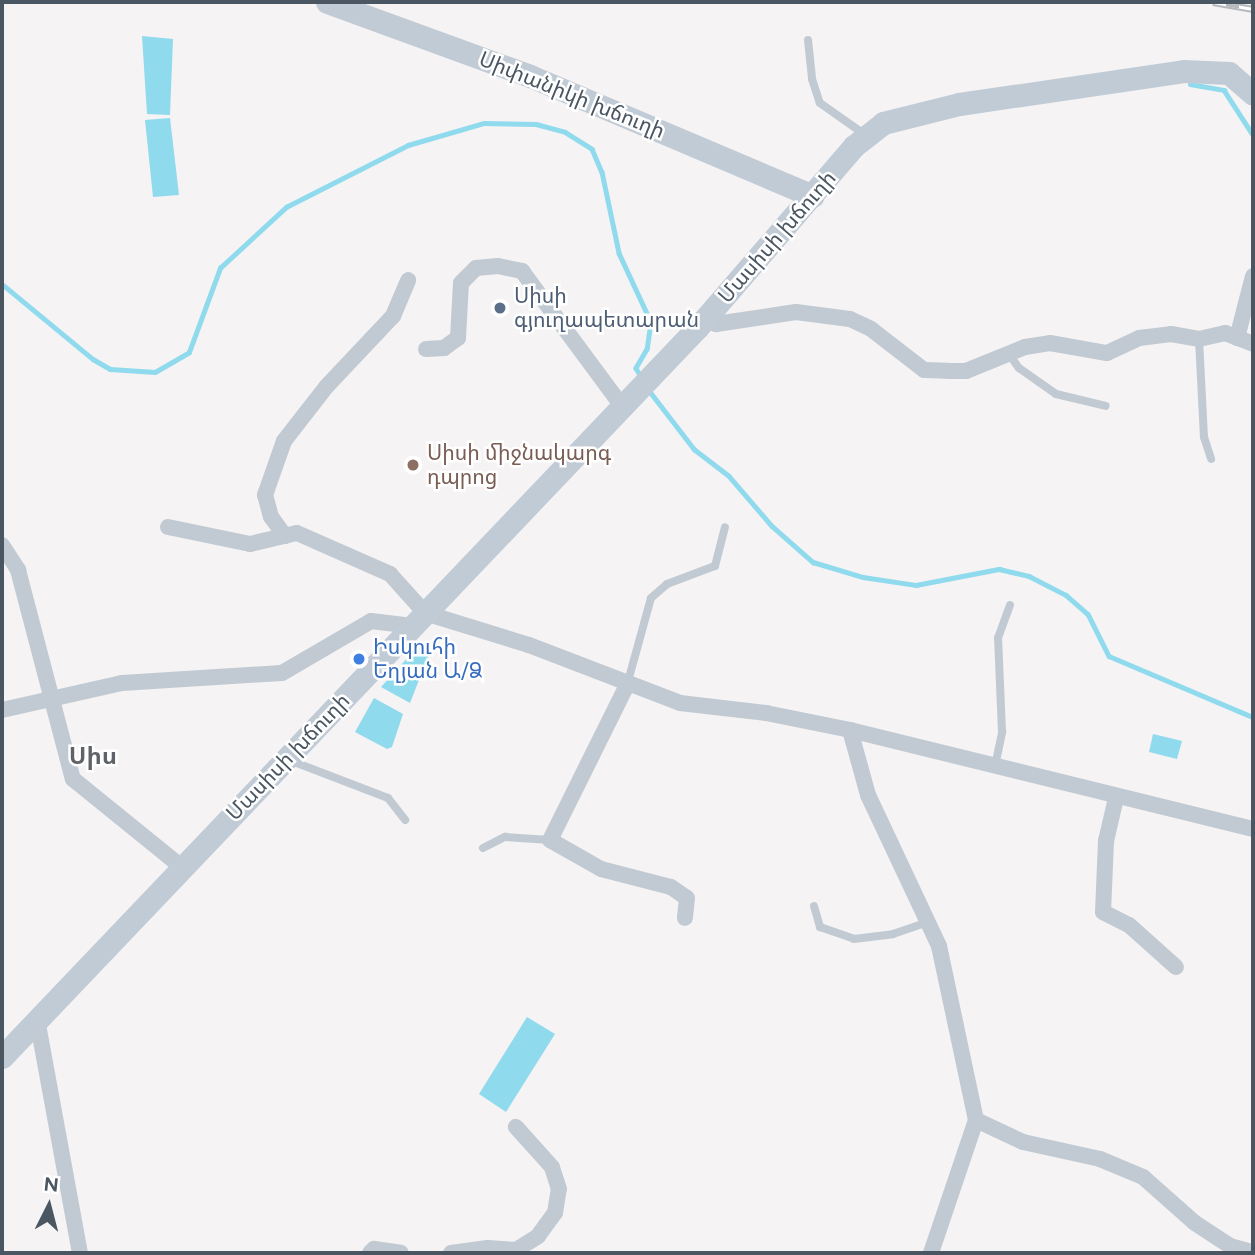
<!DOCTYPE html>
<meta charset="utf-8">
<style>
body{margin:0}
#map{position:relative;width:1255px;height:1255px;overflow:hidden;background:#f5f3f3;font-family:Figtree,"Noto Sans Armenian",sans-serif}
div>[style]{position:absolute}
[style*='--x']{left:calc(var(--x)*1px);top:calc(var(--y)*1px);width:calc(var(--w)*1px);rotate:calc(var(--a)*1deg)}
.water>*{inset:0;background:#90daee}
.stream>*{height:4.5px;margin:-2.25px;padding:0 2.25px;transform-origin:2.25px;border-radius:2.25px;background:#90daee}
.lane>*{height:8px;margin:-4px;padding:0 4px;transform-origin:4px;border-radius:4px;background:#c1cad2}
.street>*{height:16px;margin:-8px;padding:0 8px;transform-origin:8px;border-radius:8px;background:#c1cad2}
.secondary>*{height:23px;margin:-11.5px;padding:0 11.5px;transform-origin:11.5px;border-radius:11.5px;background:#c1cbd6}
.rail>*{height:7px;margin-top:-3.5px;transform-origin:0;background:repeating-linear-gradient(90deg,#fff 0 13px,#b5b8bd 0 26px);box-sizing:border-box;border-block:2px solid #b5b8bd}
.dots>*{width:19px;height:19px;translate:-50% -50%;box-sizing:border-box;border:4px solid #fff;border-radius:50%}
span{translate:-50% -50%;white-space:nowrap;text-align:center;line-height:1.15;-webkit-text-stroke:5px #fff;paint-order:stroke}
.street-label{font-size:21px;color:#4a5661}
.service-label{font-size:21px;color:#4e5e75}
.left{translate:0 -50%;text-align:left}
.education-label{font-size:21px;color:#785e54}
.shop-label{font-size:21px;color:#366cbe}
.quarter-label{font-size:24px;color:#5f6368;font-weight:700}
.frame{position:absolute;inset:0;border:4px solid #4a5661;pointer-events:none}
.north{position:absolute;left:14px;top:1171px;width:70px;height:70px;-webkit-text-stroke:5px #fff;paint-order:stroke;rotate:6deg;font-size:19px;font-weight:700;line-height:28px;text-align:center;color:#4a5661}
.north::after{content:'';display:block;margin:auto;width:24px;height:32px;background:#4a5661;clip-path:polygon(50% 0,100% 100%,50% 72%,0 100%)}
</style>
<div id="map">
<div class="water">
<div style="clip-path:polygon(142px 36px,173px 39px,170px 115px,147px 114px)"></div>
<div style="clip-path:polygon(170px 118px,179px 195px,153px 197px,145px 120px)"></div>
<div style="clip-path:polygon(421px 643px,431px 649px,410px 703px,381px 687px)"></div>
<div style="clip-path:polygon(374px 698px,403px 714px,392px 747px,387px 749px,355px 732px)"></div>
<div style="clip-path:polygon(1153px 734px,1182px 741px,1177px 759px,1149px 752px)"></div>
<div style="clip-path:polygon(527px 1017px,555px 1034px,506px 1112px,479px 1094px)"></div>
</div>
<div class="stream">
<div style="--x:1190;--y:84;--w:35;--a:10"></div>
<div style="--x:1224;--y:90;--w:54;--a:57.2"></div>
<div style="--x:2;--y:284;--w:118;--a:39.5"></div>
<div style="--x:93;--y:359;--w:20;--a:30"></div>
<div style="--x:110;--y:369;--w:45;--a:3.8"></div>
<div style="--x:155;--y:372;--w:39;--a:-30"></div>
<div style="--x:189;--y:352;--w:90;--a:-69.7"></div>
<div style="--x:220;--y:268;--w:90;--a:-42.7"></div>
<div style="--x:286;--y:207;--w:137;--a:-26.9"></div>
<div style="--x:408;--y:145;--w:79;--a:-16.1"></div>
<div style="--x:484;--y:123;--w:52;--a:1.1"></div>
<div style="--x:536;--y:124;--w:30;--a:15"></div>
<div style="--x:565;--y:132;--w:32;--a:32"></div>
<div style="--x:592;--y:149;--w:25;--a:67"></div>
<div style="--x:602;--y:172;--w:83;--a:78.1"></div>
<div style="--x:619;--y:253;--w:76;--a:65.1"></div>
<div style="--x:651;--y:322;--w:27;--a:98"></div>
<div style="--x:647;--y:349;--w:22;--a:120"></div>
<div style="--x:636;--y:368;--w:8;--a:60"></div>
<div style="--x:648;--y:389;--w:76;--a:52.5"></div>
<div style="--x:694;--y:449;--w:44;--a:37.6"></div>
<div style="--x:729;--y:476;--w:66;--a:49.3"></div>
<div style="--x:772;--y:526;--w:55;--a:41.3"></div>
<div style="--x:813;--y:562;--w:52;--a:16.7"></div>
<div style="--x:863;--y:577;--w:54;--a:8.6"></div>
<div style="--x:916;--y:585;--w:85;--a:-10.9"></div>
<div style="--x:999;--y:569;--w:31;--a:13"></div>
<div style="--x:1029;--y:576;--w:42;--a:27.2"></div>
<div style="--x:1066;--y:595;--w:29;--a:41"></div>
<div style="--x:1088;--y:614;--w:47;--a:63.4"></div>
<div style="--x:1109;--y:656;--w:156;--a:23"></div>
</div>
<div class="lane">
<div style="--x:808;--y:40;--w:39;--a:84"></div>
<div style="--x:812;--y:79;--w:25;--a:72"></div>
<div style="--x:820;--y:103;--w:54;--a:35.2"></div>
<div style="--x:1199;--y:339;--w:98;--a:87.1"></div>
<div style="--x:1204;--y:437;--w:23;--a:72"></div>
<div style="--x:1008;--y:353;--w:19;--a:54"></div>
<div style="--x:1019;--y:368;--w:45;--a:35.1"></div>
<div style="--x:1056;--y:394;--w:51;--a:13.5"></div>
<div style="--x:627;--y:685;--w:90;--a:-74.6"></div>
<div style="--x:651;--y:598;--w:21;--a:-41"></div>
<div style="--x:667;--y:584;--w:51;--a:-20.6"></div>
<div style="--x:715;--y:566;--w:40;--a:-75.6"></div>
<div style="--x:289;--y:760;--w:106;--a:21"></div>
<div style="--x:388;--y:798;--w:28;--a:52"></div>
<div style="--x:995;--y:766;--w:35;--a:-78"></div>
<div style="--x:1002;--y:732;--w:94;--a:-92.4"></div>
<div style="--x:998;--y:638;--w:35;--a:-70"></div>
<div style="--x:483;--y:848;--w:25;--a:-27"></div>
<div style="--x:505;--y:837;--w:45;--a:3.8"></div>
<div style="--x:814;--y:906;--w:22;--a:74"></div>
<div style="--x:820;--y:927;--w:36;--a:19"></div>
<div style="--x:854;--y:939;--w:39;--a:-7"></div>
<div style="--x:893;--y:934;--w:37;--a:-19"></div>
</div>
<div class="street">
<div style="--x:706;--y:318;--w:12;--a:31"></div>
<div style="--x:716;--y:324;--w:81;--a:-8.5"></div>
<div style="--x:796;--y:312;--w:54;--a:7.4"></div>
<div style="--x:850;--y:319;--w:23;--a:25"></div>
<div style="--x:871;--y:329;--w:67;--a:37.7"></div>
<div style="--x:924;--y:370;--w:24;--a:2"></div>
<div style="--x:948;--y:371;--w:18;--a:0"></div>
<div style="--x:966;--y:371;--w:64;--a:-22.1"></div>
<div style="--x:1025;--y:347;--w:25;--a:-9"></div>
<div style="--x:1050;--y:343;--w:58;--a:10"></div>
<div style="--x:1107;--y:353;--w:35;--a:-25"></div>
<div style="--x:1139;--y:338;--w:32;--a:-7"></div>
<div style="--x:1171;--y:334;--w:28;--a:10"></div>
<div style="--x:1199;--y:339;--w:27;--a:-13"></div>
<div style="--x:1225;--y:333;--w:30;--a:21"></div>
<div style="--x:1237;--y:338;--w:64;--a:-75.5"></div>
<div style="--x:426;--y:349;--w:18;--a:-3"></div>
<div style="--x:444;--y:348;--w:17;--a:-36"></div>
<div style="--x:458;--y:338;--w:55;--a:-86.9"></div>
<div style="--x:461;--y:283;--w:21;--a:-45"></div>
<div style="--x:476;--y:268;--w:22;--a:-5"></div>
<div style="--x:498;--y:266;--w:25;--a:12"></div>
<div style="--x:522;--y:271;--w:167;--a:53.5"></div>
<div style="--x:168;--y:527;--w:84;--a:11.7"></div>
<div style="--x:250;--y:544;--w:48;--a:-13.2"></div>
<div style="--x:297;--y:533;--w:102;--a:23.8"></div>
<div style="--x:390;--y:574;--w:52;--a:48.1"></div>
<div style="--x:425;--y:613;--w:109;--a:17.1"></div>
<div style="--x:529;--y:645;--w:162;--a:21"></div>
<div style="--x:680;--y:703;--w:87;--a:6.6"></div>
<div style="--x:766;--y:713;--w:86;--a:11.4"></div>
<div style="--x:850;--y:730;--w:415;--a:13.8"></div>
<div style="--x:285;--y:536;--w:24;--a:-126"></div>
<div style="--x:271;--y:517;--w:23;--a:-105"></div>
<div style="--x:265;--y:495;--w:57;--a:-70.6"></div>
<div style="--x:284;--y:441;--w:68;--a:-52.1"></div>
<div style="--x:326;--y:387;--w:98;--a:-46.7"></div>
<div style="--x:393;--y:316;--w:39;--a:-67"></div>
<div style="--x:2;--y:545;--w:30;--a:57"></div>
<div style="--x:18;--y:570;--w:216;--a:75.3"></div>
<div style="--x:73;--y:779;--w:141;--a:39"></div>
<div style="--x:627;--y:685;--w:173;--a:116.4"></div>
<div style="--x:550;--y:840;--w:59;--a:29.6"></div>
<div style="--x:601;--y:869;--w:72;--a:14.4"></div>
<div style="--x:671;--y:887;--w:19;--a:35"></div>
<div style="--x:687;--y:898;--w:20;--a:96"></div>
<div style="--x:2;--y:710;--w:123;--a:-12.7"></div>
<div style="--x:122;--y:683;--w:160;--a:-3.6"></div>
<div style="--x:282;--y:673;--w:103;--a:-30.3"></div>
<div style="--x:371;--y:621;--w:42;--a:6.8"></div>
<div style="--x:850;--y:730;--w:67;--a:74.5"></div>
<div style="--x:868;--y:795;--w:167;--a:64.8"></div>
<div style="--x:939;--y:946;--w:178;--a:78"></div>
<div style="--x:976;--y:1120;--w:140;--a:108.7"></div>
<div style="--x:1116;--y:798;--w:44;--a:103.1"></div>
<div style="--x:1106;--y:841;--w:71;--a:92.4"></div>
<div style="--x:1103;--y:912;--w:29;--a:27"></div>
<div style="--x:1129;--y:925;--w:63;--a:41.8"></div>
<div style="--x:37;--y:1019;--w:238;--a:79.6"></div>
<div style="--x:976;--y:1120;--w:52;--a:25.1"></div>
<div style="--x:1023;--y:1142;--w:79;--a:12.4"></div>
<div style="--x:1100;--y:1159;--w:47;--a:22.7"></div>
<div style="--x:1143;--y:1177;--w:69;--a:41.5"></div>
<div style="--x:1195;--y:1223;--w:42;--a:33.3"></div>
<div style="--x:1230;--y:1246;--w:24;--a:15"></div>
<div style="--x:370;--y:1253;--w:6;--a:-45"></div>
<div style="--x:374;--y:1249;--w:27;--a:8"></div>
<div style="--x:451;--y:1253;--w:37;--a:-8"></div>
<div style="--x:488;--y:1248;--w:28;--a:4"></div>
<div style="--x:516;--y:1250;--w:26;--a:-32"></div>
<div style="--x:538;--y:1236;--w:29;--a:-54"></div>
<div style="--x:555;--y:1213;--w:24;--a:-81"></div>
<div style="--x:559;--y:1189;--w:23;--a:-108"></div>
<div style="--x:552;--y:1167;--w:54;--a:-132"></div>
</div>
<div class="secondary">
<div style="--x:327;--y:2;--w:216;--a:20"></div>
<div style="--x:530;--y:76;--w:307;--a:23"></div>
<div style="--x:2;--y:1057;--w:1007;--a:-46.37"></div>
<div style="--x:697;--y:328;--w:240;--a:-49.2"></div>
<div style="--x:854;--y:146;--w:37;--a:-38"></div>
<div style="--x:883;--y:123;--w:78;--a:-14"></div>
<div style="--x:959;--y:104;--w:227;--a:-8.3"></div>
<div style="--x:1184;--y:71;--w:45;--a:2.5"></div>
<div style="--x:1229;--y:73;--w:32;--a:41"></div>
</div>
<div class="rail">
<div style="--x:1213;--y:2;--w:41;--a:9.9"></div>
</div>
<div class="dots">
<div style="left:500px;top:308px;background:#5c6f8a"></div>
<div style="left:413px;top:465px;background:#8d6e63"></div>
<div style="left:359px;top:659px;background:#3f7fe0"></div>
</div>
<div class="street-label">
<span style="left:572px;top:95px;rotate:22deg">Սիփանիկի խճուղի</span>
<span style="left:777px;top:237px;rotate:-49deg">Մասիսի խճուղի</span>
<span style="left:288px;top:757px;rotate:-46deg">Մասիսի խճուղի</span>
</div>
<div class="service-label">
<span class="left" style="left:514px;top:308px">Սիսի<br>գյուղապետարան</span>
</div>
<div class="education-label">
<span class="left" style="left:427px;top:465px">Սիսի միջնակարգ<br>դպրոց</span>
</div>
<div class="shop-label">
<span class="left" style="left:373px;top:659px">Իսկուհի<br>Եղյան Ա/Ձ</span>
</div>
<div class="quarter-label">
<span style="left:93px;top:756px">Սիս</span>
</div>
<div class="frame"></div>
<div class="north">N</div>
</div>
